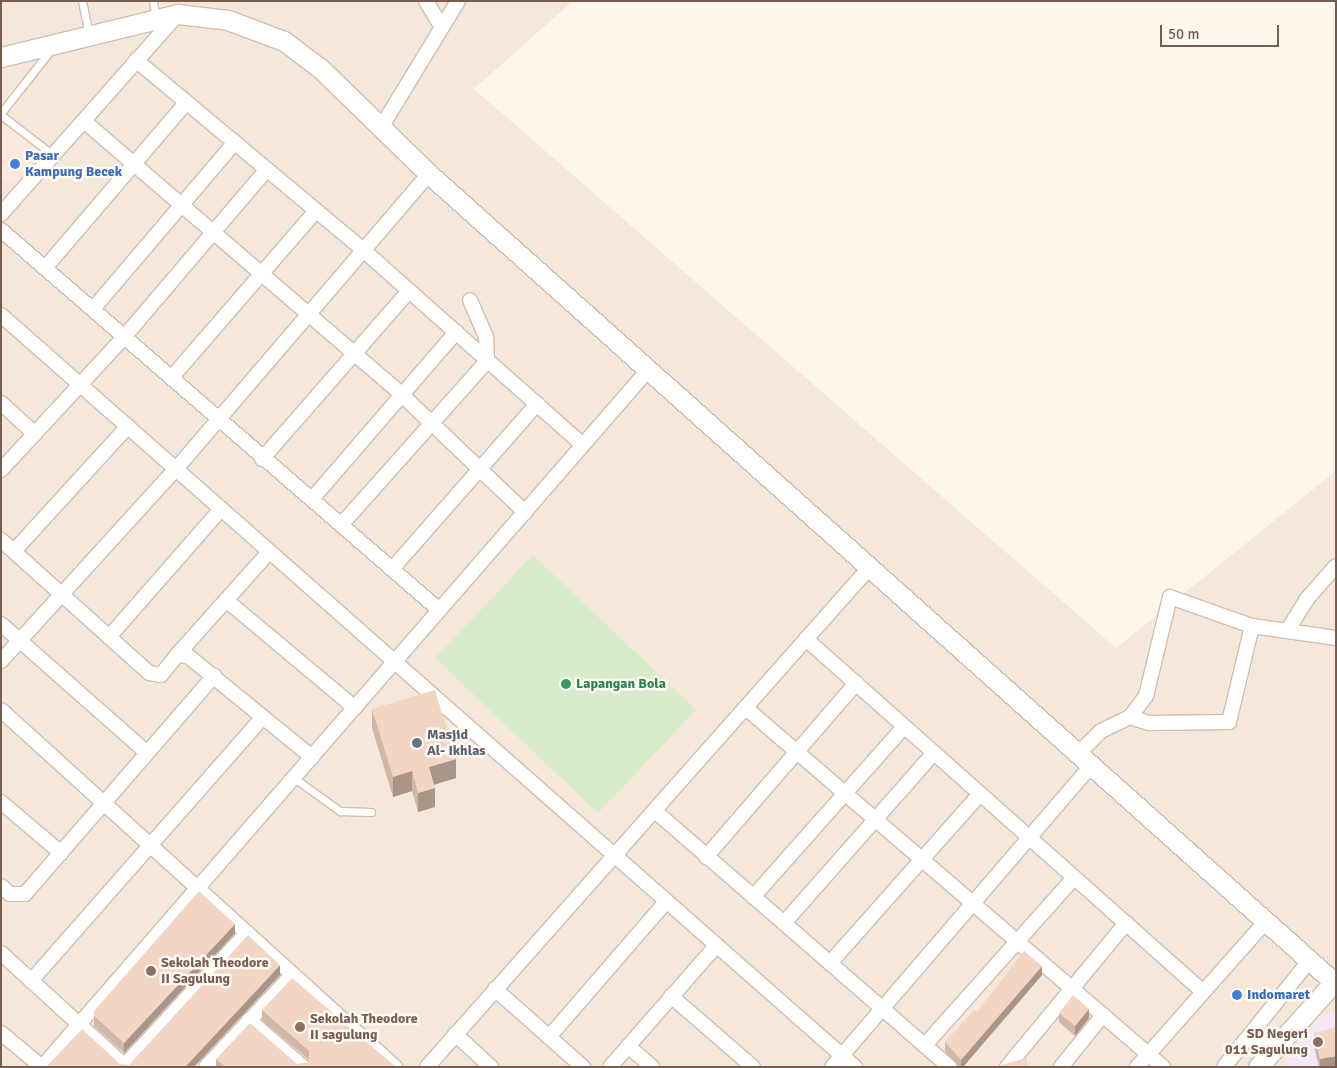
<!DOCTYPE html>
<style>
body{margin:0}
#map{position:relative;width:1337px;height:1068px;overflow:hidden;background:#fdf6ec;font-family:Signika,sans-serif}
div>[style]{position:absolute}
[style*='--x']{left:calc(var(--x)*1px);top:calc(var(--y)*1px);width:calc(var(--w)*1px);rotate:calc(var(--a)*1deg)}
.residential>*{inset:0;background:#f5e8da}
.commercial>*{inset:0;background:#fde8e0}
.education>*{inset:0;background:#f3e8fa}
.green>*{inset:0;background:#d8ecc9}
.roads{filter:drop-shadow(1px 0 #d1beb0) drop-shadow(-1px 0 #d1beb0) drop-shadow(0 1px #d1beb0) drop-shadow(0 -1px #d1beb0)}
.lane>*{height:7px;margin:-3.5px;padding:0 3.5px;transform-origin:3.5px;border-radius:3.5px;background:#fff}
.street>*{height:14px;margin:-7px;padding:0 7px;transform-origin:7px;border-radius:7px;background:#fff}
.secondary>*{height:19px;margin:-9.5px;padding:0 9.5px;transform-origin:9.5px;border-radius:9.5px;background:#fff}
.wall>*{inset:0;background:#d1b7a8}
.shaded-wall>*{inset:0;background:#aa9588}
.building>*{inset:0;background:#f3d5c3}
.dots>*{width:14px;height:14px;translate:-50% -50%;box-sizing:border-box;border:2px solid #fffaf3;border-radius:50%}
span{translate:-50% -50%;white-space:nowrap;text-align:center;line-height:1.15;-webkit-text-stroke:5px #fffaf3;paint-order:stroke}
.shop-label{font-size:14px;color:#366cbe;font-weight:700}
.left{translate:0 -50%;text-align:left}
.leisure-label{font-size:14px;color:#27864d;font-weight:700}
.worship-label{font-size:14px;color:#5b616d;font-weight:700}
.education-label{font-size:14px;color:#785e54;font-weight:700}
.right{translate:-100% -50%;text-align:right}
.frame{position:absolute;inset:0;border:2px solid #7a5c4d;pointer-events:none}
.scale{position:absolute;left:1160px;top:25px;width:119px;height:22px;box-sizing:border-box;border:2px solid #7a5c4d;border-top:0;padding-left:6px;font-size:15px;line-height:18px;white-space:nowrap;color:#7a5c4d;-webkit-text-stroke:4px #fffaf3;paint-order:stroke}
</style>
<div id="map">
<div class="residential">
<div style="clip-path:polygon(1px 1px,573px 1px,474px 89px,1116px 648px,1336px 471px,1336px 1067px,1px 1067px)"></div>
</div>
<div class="commercial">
<div style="clip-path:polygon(9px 126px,39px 149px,13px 184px,6px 179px,1px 185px,1px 137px)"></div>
</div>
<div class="education">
<div style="clip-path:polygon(1331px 1011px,1336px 1017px,1336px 1067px,1284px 1067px,1308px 1030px)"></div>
</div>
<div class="green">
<div style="clip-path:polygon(533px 555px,696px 710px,598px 813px,435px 658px)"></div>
</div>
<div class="roads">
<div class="lane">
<div style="--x:82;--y:1;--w:34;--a:78"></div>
<div style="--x:153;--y:1;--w:18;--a:81"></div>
<div style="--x:1;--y:113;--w:84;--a:-51.8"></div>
<div style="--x:1;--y:115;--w:66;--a:37.6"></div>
<div style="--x:294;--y:778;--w:57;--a:35.7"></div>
<div style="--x:340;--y:811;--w:31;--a:2"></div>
</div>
<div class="street">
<div style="--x:426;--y:1;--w:29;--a:59"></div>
<div style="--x:136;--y:60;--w:295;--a:39.9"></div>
<div style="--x:362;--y:249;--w:294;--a:41.6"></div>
<div style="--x:84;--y:121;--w:420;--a:40.7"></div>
<div style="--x:402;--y:395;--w:170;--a:43.6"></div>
<div style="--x:382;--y:126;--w:146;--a:-58.7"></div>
<div style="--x:1;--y:214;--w:267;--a:-48.5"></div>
<div style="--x:1;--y:230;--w:578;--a:40.93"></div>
<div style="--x:45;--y:268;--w:218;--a:-49.5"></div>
<div style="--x:93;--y:309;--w:219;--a:-49.6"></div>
<div style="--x:1;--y:315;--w:1138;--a:41.37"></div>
<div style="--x:172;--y:377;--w:220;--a:-49.1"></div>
<div style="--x:1;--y:403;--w:46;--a:42.4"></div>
<div style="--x:262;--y:459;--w:222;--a:-48.8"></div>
<div style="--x:1;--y:470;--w:183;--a:-47.2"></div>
<div style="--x:125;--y:336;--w:219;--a:-49.6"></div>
<div style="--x:312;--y:499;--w:221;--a:-49.2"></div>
<div style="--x:341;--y:525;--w:220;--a:-48.3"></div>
<div style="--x:487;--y:361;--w:24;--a:-92"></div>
<div style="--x:486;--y:337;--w:40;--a:-113.4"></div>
<div style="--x:1;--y:540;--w:199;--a:41.9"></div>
<div style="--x:149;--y:673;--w:12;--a:9"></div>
<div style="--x:161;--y:675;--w:26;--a:-51"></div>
<div style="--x:177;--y:655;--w:11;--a:5"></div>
<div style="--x:188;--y:656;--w:160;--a:39.2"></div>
<div style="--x:14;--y:551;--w:169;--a:-47.6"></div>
<div style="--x:392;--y:569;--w:220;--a:-48.7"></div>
<div style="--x:226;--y:600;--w:168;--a:39.9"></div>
<div style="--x:1;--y:624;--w:193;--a:41.4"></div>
<div style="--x:1287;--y:631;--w:36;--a:-58"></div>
<div style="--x:1306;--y:600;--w:45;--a:-48.6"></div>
<div style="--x:109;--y:637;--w:170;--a:-48.8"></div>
<div style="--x:806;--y:639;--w:530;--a:41.63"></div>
<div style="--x:177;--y:655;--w:138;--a:-48.2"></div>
<div style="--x:1;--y:661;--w:260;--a:-47.7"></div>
<div style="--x:176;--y:469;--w:389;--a:-49.4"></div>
<div style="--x:747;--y:709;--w:549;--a:40.71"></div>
<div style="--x:1;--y:710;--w:532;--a:42.18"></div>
<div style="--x:1130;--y:717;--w:26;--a:-53"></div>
<div style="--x:1146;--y:696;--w:102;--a:-76.4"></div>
<div style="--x:1170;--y:597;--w:87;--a:19.5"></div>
<div style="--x:1080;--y:752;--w:30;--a:-45"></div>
<div style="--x:1101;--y:731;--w:32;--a:-26"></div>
<div style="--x:1130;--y:717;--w:20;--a:18"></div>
<div style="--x:1149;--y:723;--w:80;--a:-0.7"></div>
<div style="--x:1229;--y:722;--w:99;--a:-76.5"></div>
<div style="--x:1252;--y:626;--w:85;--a:8.1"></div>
<div style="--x:1;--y:802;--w:79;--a:40.4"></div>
<div style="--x:655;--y:811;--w:391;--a:41"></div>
<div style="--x:706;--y:857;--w:230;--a:-49.2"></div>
<div style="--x:1;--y:886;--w:12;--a:42"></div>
<div style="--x:10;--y:894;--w:15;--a:0"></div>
<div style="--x:25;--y:894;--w:289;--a:-49.1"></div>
<div style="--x:753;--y:897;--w:227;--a:-48.4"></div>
<div style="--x:784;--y:923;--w:227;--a:-48.6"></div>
<div style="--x:1;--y:953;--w:169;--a:42.4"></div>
<div style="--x:830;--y:963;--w:226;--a:-48.4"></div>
<div style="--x:31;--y:981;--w:351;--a:-48.7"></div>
<div style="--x:495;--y:989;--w:118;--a:41.6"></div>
<div style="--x:671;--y:996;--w:108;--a:40.9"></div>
<div style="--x:249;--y:1020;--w:72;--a:41"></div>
<div style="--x:1;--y:1033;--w:53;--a:39.7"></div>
<div style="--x:1253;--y:1033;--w:26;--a:39"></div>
<div style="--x:455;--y:1034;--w:49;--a:42.5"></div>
<div style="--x:549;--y:1037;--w:179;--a:-49.1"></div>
<div style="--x:925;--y:1045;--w:224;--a:-48.3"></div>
<div style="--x:628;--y:1046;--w:32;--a:41"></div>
<div style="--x:125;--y:1065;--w:178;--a:-47.3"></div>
<div style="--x:42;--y:1067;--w:924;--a:-48.99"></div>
<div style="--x:206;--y:1067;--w:126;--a:-46.9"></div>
<div style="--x:427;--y:1067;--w:668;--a:-48.46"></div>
<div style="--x:610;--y:1067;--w:161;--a:-48.8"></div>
<div style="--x:832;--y:1067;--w:400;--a:-49.3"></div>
<div style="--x:1007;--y:1067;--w:187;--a:-50.4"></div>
<div style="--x:1061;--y:1067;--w:67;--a:-51.1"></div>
<div style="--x:1137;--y:1067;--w:195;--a:-48.5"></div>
<div style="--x:1224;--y:1067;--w:137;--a:-51.2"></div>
</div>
<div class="secondary">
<div style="--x:1;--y:57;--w:182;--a:-13.7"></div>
<div style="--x:178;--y:14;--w:50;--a:6.8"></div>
<div style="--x:228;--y:20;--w:60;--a:20.6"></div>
<div style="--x:284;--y:41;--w:46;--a:37.1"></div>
<div style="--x:321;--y:69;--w:151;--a:44.2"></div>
<div style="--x:429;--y:174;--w:1216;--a:41.77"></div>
<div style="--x:1258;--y:1067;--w:114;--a:-48.2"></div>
</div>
</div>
<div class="wall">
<div style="clip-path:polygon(372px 709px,456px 778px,434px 785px,435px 807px,418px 812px,412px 791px,393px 797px,372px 728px)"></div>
<div style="clip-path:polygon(235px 933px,124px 1053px,94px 1026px,94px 1011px)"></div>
<div style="clip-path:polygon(1042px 975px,963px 1067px,959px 1067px,945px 1051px,945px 1042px,977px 1012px)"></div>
<div style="clip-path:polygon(262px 1010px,396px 1067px,216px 1067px,216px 1059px,297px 1064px,309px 1063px,309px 1060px,262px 1020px)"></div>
<div style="clip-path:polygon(1059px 1013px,1089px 1018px,1075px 1036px,1059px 1022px)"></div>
<div style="clip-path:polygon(1314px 1033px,1336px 1067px,1319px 1067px,1314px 1046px)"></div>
</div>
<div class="shaded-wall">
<div style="clip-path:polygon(456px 759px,456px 778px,429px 786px,429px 767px)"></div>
<div style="clip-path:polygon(412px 771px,412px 791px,393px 797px,393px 777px)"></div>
<div style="clip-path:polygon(435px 788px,435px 807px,418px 812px,418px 793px)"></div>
<div style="clip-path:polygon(235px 924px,235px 933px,124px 1053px,124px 1043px)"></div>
<div style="clip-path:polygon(280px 965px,280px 975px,194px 1067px,185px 1067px)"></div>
<div style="clip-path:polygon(1042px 966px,1042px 975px,963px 1067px,961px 1067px,961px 1060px)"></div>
<div style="clip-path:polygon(1089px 1009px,1089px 1018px,1075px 1036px,1075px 1026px)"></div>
<div style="clip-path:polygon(1336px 1056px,1336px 1067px,1320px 1067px,1320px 1059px)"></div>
</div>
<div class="building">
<div style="clip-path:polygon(435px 690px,456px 759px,429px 767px,435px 788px,418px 793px,412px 771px,393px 777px,372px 709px)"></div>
<div style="clip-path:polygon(199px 891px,235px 924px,124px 1043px,94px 1016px,94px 1011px)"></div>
<div style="clip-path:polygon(248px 935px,280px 965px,185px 1067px,46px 1067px,82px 1029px,120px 1064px,129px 1065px)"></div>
<div style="clip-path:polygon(1024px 951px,1042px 966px,961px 1060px,945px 1042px,974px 1010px,977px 1012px)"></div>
<div style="clip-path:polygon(292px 978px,396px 1067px,226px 1067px,216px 1059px,250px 1023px,297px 1064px,309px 1063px,309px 1051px,262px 1010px)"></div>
<div style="clip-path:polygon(1073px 995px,1089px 1009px,1075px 1026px,1059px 1013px)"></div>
<div style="clip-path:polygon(1336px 1027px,1336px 1056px,1320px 1059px,1314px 1033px)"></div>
<div style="clip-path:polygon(1026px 1058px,1029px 1067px,998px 1067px,998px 1066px)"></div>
</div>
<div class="dots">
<div style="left:15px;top:164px;background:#3f7fe0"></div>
<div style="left:566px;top:684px;background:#2e9e5b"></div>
<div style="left:417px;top:743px;background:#6b7280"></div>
<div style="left:151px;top:971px;background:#8d6e63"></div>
<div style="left:1237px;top:995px;background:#3f7fe0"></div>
<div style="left:300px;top:1027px;background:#8d6e63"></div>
<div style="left:1318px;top:1042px;background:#8d6e63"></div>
</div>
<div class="shop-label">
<span class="left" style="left:25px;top:164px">Pasar<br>Kampung Becek</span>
<span class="left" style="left:1247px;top:995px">Indomaret</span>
</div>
<div class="leisure-label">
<span class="left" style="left:576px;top:684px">Lapangan Bola</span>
</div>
<div class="worship-label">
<span class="left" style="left:427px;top:743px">Masjid<br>Al- Ikhlas</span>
</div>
<div class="education-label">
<span class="left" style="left:161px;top:971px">Sekolah Theodore<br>II Sagulung</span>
<span class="left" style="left:310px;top:1027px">Sekolah Theodore<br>II sagulung</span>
<span class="right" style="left:1308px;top:1042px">SD Negeri<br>011 Sagulung</span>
</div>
<div class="frame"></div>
<div class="scale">50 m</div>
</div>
